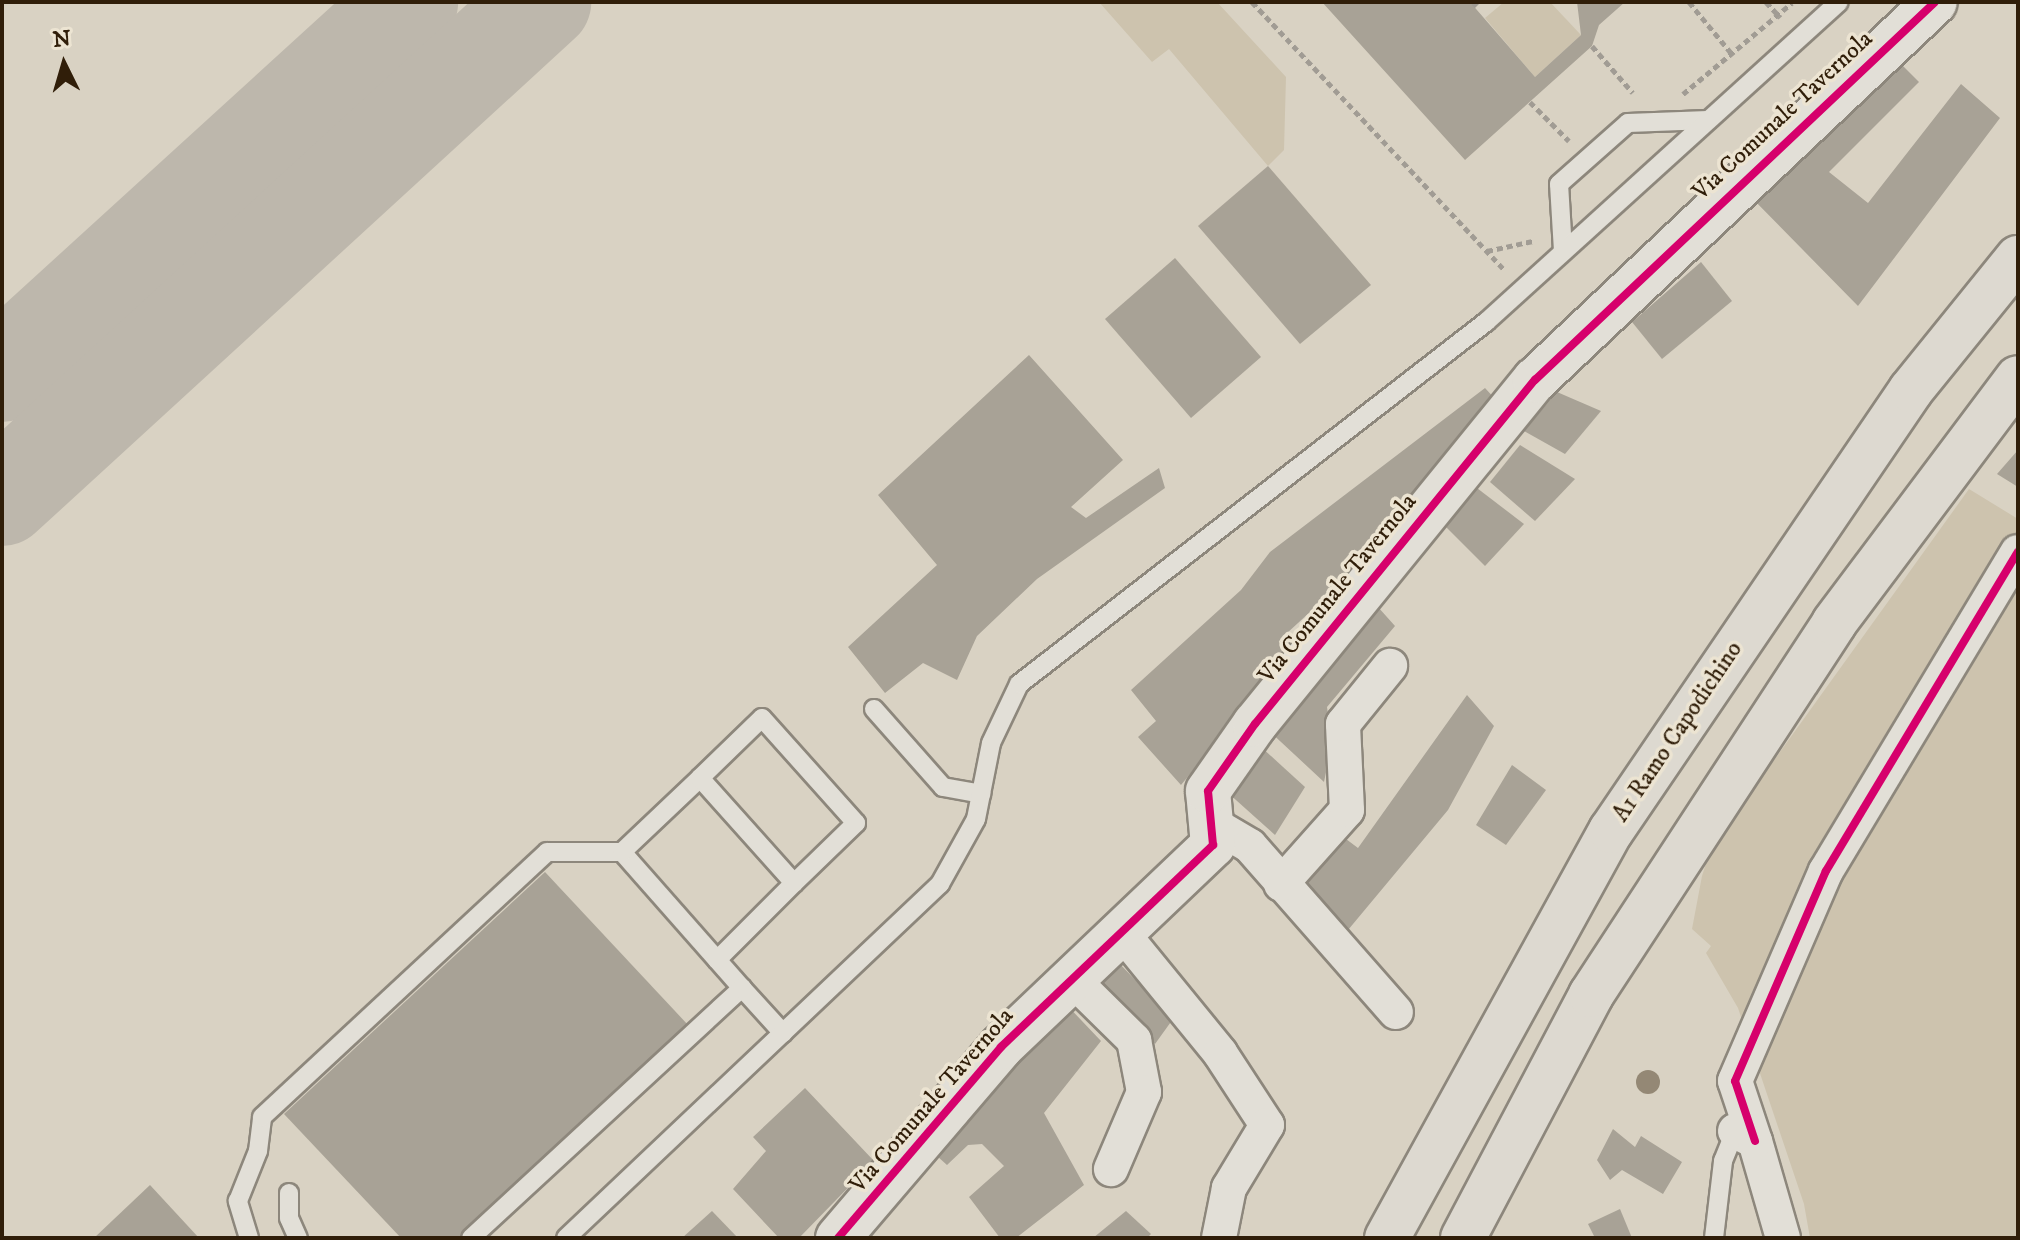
<!DOCTYPE html>
<style>
body{margin:0}
#map{position:relative;width:2020px;height:1240px;overflow:hidden;background:#d9d2c3;font-family:"IM FELL DW Pica",serif}
div>[style]{position:absolute}
[style*='--x']{left:calc(var(--x)*1px);top:calc(var(--y)*1px);width:calc(var(--w)*1px);rotate:calc(var(--a)*1deg)}
.green>*{inset:0;background:#cdc3ae}
.taxiway>*{height:98px;margin:-49px;padding:0 49px;transform-origin:49px;border-radius:49px;background:#bdb7ac}
.building>*{inset:0;background:#a8a296}
.path>*{height:5px;margin-top:-2.5px;transform-origin:0;background:repeating-linear-gradient(90deg,#a19c94 0 6px,transparent 0 10px)}
.roads{filter:drop-shadow(2px 0 #8d877c) drop-shadow(-2px 0 #8d877c) drop-shadow(0 2px #8d877c) drop-shadow(0 -2px #8d877c)}
.service>*{height:18px;margin:-9px;padding:0 9px;transform-origin:9px;border-radius:9px;background:#e2dfd7}
.minor>*{height:34px;margin:-17px;padding:0 17px;transform-origin:17px;border-radius:17px;background:#e2dfd7}
.tertiary>*{height:44px;margin:-22px;padding:0 22px;transform-origin:22px;border-radius:22px;background:#e2dfd7}
.motorway>*{height:44px;margin:-22px;padding:0 22px;transform-origin:22px;border-radius:22px;background:#ddd9d0}
.cycleway>*{height:8px;margin:-4px;padding:0 4px;transform-origin:4px;border-radius:4px;background:#d6006c}
.trees>*{width:24px;height:24px;margin:-12px;border-radius:50%;background:#948875}
span{translate:-50% -50%;white-space:nowrap;text-align:center;line-height:1.15;-webkit-text-stroke:7px #ece4d2;paint-order:stroke}
.street-label{font-size:24px;color:#301e09}
.frame{position:absolute;inset:0;border:4px solid #301e09;pointer-events:none}
.north{position:absolute;left:24px;top:24px;width:80px;height:80px;-webkit-text-stroke:6px #ece4d2;paint-order:stroke;rotate:355deg;font-size:22px;font-weight:700;line-height:32px;text-align:center;color:#301e09}
.north::after{content:'';display:block;margin:auto;width:28px;height:36px;background:#301e09;clip-path:polygon(50% 0,100% 100%,50% 72%,0 100%)}
</style>
<div id="map">
<div class="green">
<div style="clip-path:polygon(1099px 2px,1217px 2px,1286px 77px,1284px 150px,1268px 166px,1169px 49px,1152px 62px)"></div>
<div style="clip-path:polygon(1504px 2px,1550px 2px,1581px 35px,1535px 77px,1485px 18px)"></div>
<div style="clip-path:polygon(1969px 489px,2018px 519px,2018px 1238px,1810px 1238px,1804px 1204px,1738px 1008px,1706px 953px,1711px 946px,1692px 929px,1702px 876px,1711px 848px)"></div>
</div>
<div class="taxiway">
<div style="--x:2;--y:373;--w:551;--a:-42.35"></div>
<div style="--x:2;--y:497;--w:733;--a:-42.51"></div>
</div>
<div class="building">
<div style="clip-path:polygon(1322px 2px,1470px 2px,1535px 77px,1581px 35px,1577px 2px,1625px 2px,1599px 25px,1592px 46px,1465px 160px)"></div>
<div style="clip-path:polygon(1892px 55px,1919px 82px,1829px 172px,1868px 203px,1961px 84px,2000px 118px,1858px 306px,1748px 194px)"></div>
<div style="clip-path:polygon(1268px 166px,1371px 285px,1300px 344px,1198px 226px)"></div>
<div style="clip-path:polygon(1175px 258px,1261px 357px,1191px 418px,1105px 319px)"></div>
<div style="clip-path:polygon(1701px 262px,1732px 301px,1662px 359px,1632px 322px)"></div>
<div style="clip-path:polygon(1029px 355px,1123px 460px,1071px 507px,1086px 518px,1159px 468px,1165px 488px,1037px 579px,977px 636px,957px 680px,923px 663px,885px 693px,848px 647px,937px 565px,878px 495px)"></div>
<div style="clip-path:polygon(1485px 388px,1497px 401px,1358px 568px,1286px 634px,1296px 644px,1181px 785px,1138px 737px,1156px 721px,1131px 690px,1241px 590px,1270px 552px)"></div>
<div style="clip-path:polygon(1557px 392px,1601px 411px,1565px 454px,1524px 431px)"></div>
<div style="clip-path:polygon(1520px 445px,1575px 479px,1535px 521px,1490px 482px)"></div>
<div style="clip-path:polygon(2018px 450px,2018px 487px,1997px 474px)"></div>
<div style="clip-path:polygon(1473px 485px,1524px 524px,1485px 566px,1440px 521px)"></div>
<div style="clip-path:polygon(1369px 597px,1395px 626px,1327px 707px,1332px 743px,1324px 782px,1265px 727px)"></div>
<div style="clip-path:polygon(1467px 695px,1494px 726px,1448px 810px,1348px 930px,1302px 886px,1346px 839px,1358px 848px)"></div>
<div style="clip-path:polygon(1260px 746px,1305px 787px,1275px 835px,1227px 792px)"></div>
<div style="clip-path:polygon(1512px 765px,1546px 790px,1506px 845px,1476px 825px)"></div>
<div style="clip-path:polygon(545px 872px,689px 1026px,460px 1238px,401px 1238px,284px 1114px)"></div>
<div style="clip-path:polygon(1115px 959px,1173px 1019px,1155px 1044px,1109px 1003px,1112px 995px,1093px 978px)"></div>
<div style="clip-path:polygon(1063px 1001px,1101px 1041px,1044px 1113px,1084px 1185px,1016px 1238px,1000px 1238px,969px 1197px,1004px 1166px,982px 1144px,968px 1145px,947px 1165px,937px 1156px)"></div>
<div style="clip-path:polygon(805px 1088px,874px 1161px,799px 1238px,779px 1238px,733px 1189px,766px 1151px,753px 1137px)"></div>
<div style="clip-path:polygon(1613px 1129px,1635px 1147px,1641px 1136px,1682px 1162px,1663px 1194px,1622px 1170px,1610px 1180px,1597px 1160px)"></div>
<div style="clip-path:polygon(150px 1185px,199px 1238px,94px 1238px)"></div>
<div style="clip-path:polygon(1620px 1209px,1632px 1238px,1595px 1238px,1588px 1224px)"></div>
<div style="clip-path:polygon(712px 1211px,738px 1238px,682px 1238px)"></div>
<div style="clip-path:polygon(1126px 1211px,1151px 1234px,1147px 1238px,1093px 1238px)"></div>
</div>
<div class="path">
<div style="--x:1252;--y:2;--w:367;--a:46.7"></div>
<div style="--x:1689;--y:2;--w:67;--a:50.4"></div>
<div style="--x:1766;--y:2;--w:21;--a:47"></div>
<div style="--x:1473;--y:6;--w:6;--a:-45"></div>
<div style="--x:1592;--y:46;--w:62;--a:48.9"></div>
<div style="--x:1683;--y:94;--w:142;--a:-39.9"></div>
<div style="--x:1530;--y:102;--w:55;--a:45"></div>
<div style="--x:1487;--y:251;--w:47;--a:-12.3"></div>
</div>
<div class="roads">
<div class="service">
<div style="--x:1563;--y:251;--w:67;--a:-93.4"></div>
<div style="--x:1559;--y:184;--w:92;--a:-41.5"></div>
<div style="--x:1628;--y:123;--w:80;--a:-2.1"></div>
<div style="--x:874;--y:709;--w:104;--a:48.5"></div>
<div style="--x:943;--y:787;--w:39;--a:10"></div>
<div style="--x:622;--y:852;--w:181;--a:48.6"></div>
<div style="--x:717;--y:960;--w:109;--a:-45"></div>
<div style="--x:289;--y:1193;--w:25;--a:90"></div>
<div style="--x:289;--y:1218;--w:22;--a:66"></div>
<div style="--x:249;--y:1238;--w:39;--a:-107"></div>
<div style="--x:238;--y:1201;--w:54;--a:-68.2"></div>
<div style="--x:258;--y:1151;--w:34;--a:-83"></div>
<div style="--x:262;--y:1117;--w:389;--a:-42.9"></div>
<div style="--x:547;--y:852;--w:75;--a:0"></div>
<div style="--x:622;--y:852;--w:108;--a:-43.5"></div>
<div style="--x:700;--y:778;--w:86;--a:-44.1"></div>
<div style="--x:762;--y:718;--w:141;--a:48.2"></div>
<div style="--x:856;--y:823;--w:86;--a:135.9"></div>
<div style="--x:794;--y:883;--w:141;--a:-131.8"></div>
<div style="--x:471;--y:1238;--w:369;--a:-42.7"></div>
<div style="--x:742;--y:988;--w:61;--a:47.7"></div>
<div style="--x:566;--y:1238;--w:515;--a:-43.43"></div>
<div style="--x:940;--y:884;--w:74;--a:-61"></div>
<div style="--x:976;--y:819;--w:77;--a:-78.8"></div>
<div style="--x:991;--y:743;--w:65;--a:-64.6"></div>
<div style="--x:1019;--y:684;--w:591;--a:-37.78"></div>
<div style="--x:1486;--y:322;--w:476;--a:-42.2"></div>
<div style="--x:1714;--y:1238;--w:78;--a:-83.3"></div>
<div style="--x:1723;--y:1161;--w:32;--a:-68"></div>
</div>
<div class="minor">
<div style="--x:1213;--y:824;--w:43;--a:30.7"></div>
<div style="--x:1250;--y:846;--w:221;--a:48.7"></div>
<div style="--x:1281;--y:884;--w:99;--a:-48.3"></div>
<div style="--x:1347;--y:810;--w:86;--a:-92.7"></div>
<div style="--x:1343;--y:724;--w:75;--a:-51"></div>
<div style="--x:1123;--y:934;--w:154;--a:50.8"></div>
<div style="--x:1220;--y:1053;--w:86;--a:56.9"></div>
<div style="--x:1267;--y:1125;--w:74;--a:121.1"></div>
<div style="--x:1229;--y:1188;--w:51;--a:101.3"></div>
<div style="--x:1073;--y:980;--w:86;--a:44.5"></div>
<div style="--x:1134;--y:1040;--w:53;--a:79.1"></div>
<div style="--x:1144;--y:1092;--w:84;--a:113.2"></div>
<div style="--x:1735;--y:1131;--w:22;--a:27"></div>
<div style="--x:1755;--y:1141;--w:101;--a:73.9"></div>
<div style="--x:1755;--y:1141;--w:63;--a:-108.4"></div>
<div style="--x:1735;--y:1081;--w:229;--a:-66.6"></div>
<div style="--x:1826;--y:871;--w:372;--a:-59"></div>
</div>
<div class="tertiary">
<div style="--x:838;--y:1238;--w:251;--a:-49.5"></div>
<div style="--x:1001;--y:1047;--w:293;--a:-43.6"></div>
<div style="--x:1213;--y:845;--w:54;--a:-95.3"></div>
<div style="--x:1208;--y:791;--w:82;--a:-55"></div>
<div style="--x:1255;--y:724;--w:444;--a:-50.9"></div>
<div style="--x:1535;--y:380;--w:550;--a:-43.38"></div>
</div>
<div class="motorway">
<div style="--x:1387;--y:1238;--w:465;--a:-61.2"></div>
<div style="--x:1611;--y:831;--w:533;--a:-55.77"></div>
<div style="--x:1911;--y:390;--w:170;--a:-51"></div>
<div style="--x:1463;--y:1238;--w:275;--a:-62.2"></div>
<div style="--x:1591;--y:995;--w:444;--a:-56.8"></div>
<div style="--x:1834;--y:623;--w:306;--a:-53.1"></div>
</div>
</div>
<div class="cycleway">
<div style="--x:1755;--y:1141;--w:63;--a:-108.4"></div>
<div style="--x:1735;--y:1081;--w:229;--a:-66.6"></div>
<div style="--x:1826;--y:871;--w:372;--a:-59"></div>
<div style="--x:838;--y:1238;--w:251;--a:-49.5"></div>
<div style="--x:1001;--y:1047;--w:293;--a:-43.6"></div>
<div style="--x:1213;--y:845;--w:54;--a:-95.3"></div>
<div style="--x:1208;--y:791;--w:82;--a:-55"></div>
<div style="--x:1255;--y:724;--w:444;--a:-50.9"></div>
<div style="--x:1535;--y:380;--w:550;--a:-43.38"></div>
</div>
<div class="trees">
<div style="left:1648px;top:1082px"></div>
</div>
<div class="street-label">
<span style="left:1783px;top:116px;rotate:-43deg">Via Comunale Tavernola</span>
<span style="left:1338px;top:589px;rotate:-51deg">Via Comunale Tavernola</span>
<span style="left:1678px;top:732px;rotate:-56deg">A1 Ramo Capodichino</span>
<span style="left:932px;top:1101px;rotate:-49deg">Via Comunale Tavernola</span>
</div>
<div class="frame"></div>
<div class="north">N</div>
</div>
